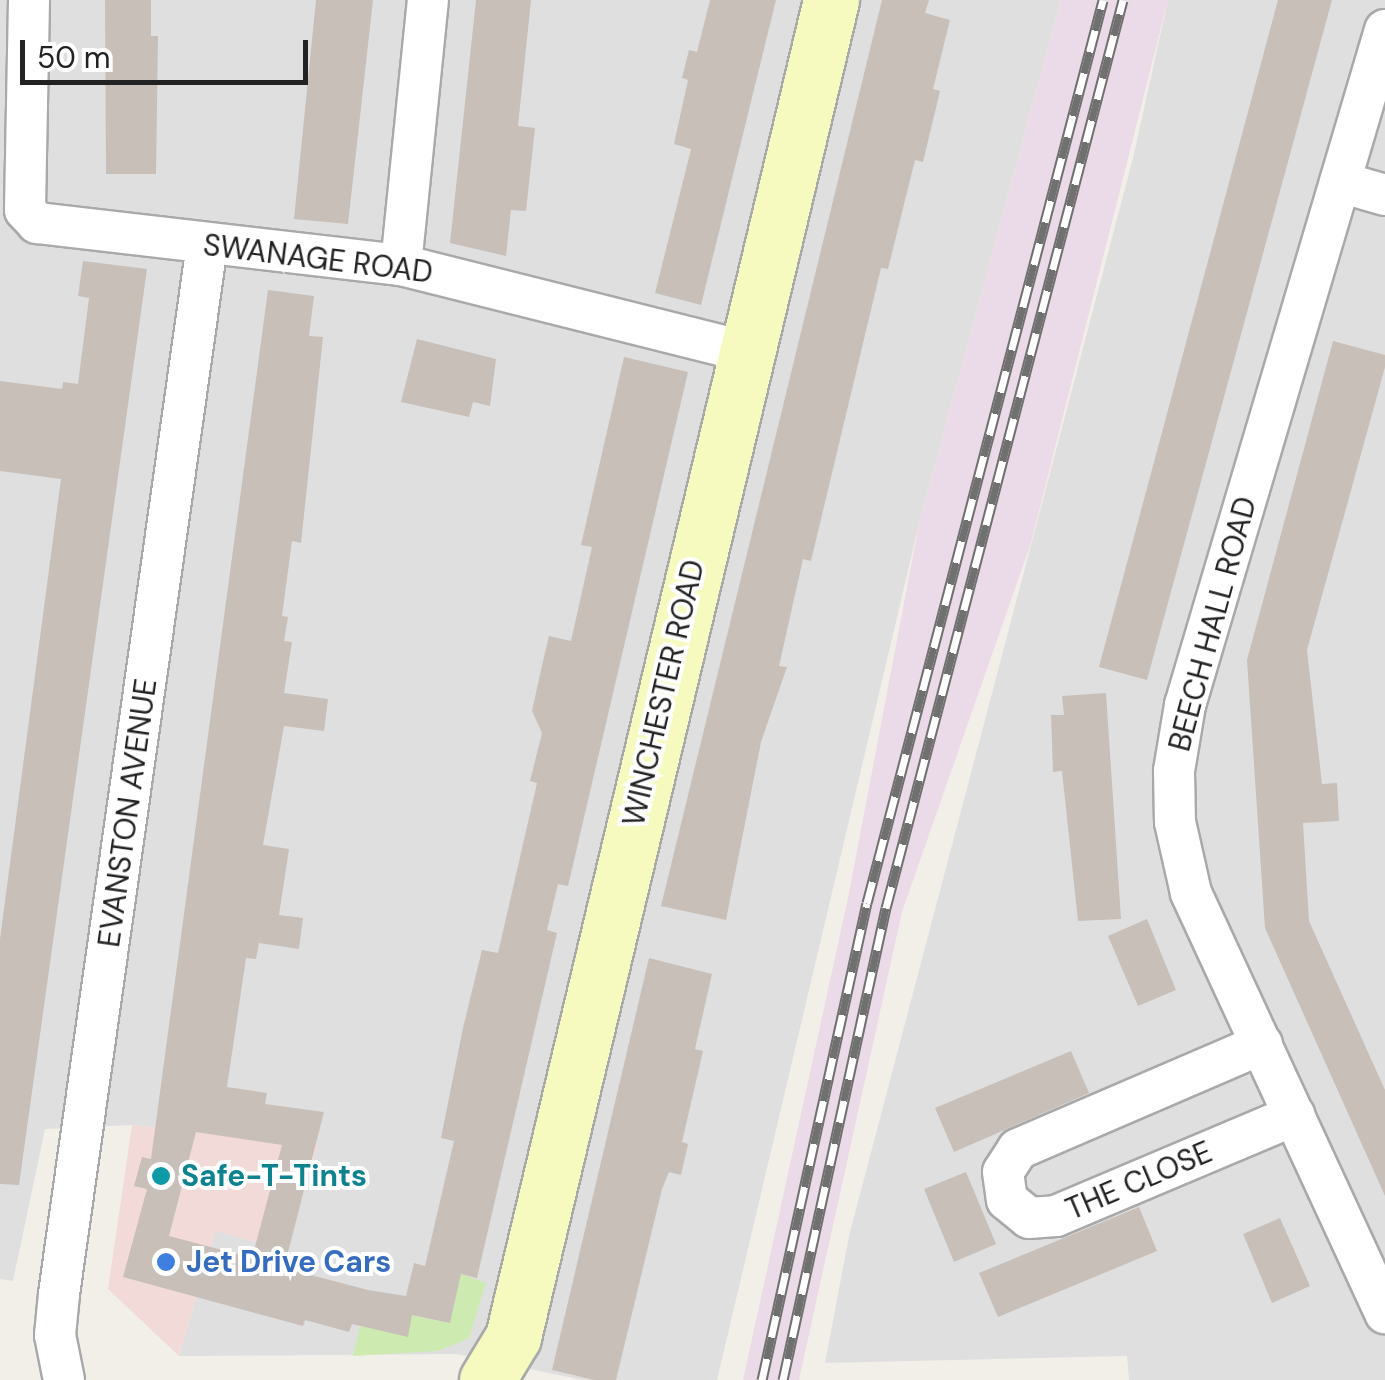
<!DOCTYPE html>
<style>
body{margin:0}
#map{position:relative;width:1385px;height:1380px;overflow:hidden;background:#f2efe9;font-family:"DM Sans",sans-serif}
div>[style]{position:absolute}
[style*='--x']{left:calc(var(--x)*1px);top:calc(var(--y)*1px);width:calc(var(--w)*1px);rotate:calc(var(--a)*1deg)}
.residential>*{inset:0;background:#e0dfdf}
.commercial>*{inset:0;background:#f2dad9}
.industrial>*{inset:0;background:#ebdbe8}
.grass>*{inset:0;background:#cdebb0}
.building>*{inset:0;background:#c7bfb8}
.roads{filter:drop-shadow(2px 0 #a9a9a9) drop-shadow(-2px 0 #a9a9a9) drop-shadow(0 2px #a9a9a9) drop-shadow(0 -2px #a9a9a9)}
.street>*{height:40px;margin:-20px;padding:0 20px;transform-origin:20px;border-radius:20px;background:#fff}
.secondary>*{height:55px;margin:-27.5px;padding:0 27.5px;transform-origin:27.5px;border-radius:27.5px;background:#f7fabf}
.rail>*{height:11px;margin-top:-5.5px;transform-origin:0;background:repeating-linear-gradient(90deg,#fff 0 22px,#707070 0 44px);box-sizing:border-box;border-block:2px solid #707070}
.dots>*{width:28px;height:28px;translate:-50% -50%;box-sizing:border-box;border:5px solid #fff;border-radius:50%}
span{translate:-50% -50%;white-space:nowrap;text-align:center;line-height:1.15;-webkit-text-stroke:8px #fff;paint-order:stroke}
.street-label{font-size:30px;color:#222}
.culture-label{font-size:30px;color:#0d838f;font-weight:700}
.left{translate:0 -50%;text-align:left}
.shop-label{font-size:30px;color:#366cbe;font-weight:700}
.scale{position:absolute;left:20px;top:40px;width:288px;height:45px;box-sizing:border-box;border:5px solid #222;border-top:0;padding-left:12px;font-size:30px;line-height:35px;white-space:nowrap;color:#222;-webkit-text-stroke:8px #fff;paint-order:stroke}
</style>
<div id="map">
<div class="residential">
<div style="clip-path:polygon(0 0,1061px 0,919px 524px,717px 1380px,583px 1380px,457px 1354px,179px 1356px,216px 1230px,283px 1250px,317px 1145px,132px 1125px,45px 1129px,13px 1281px,0 1279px)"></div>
<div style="clip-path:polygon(1168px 0,1385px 0,1385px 1380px,1129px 1380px,1127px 1356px,825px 1363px,849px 1236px,1133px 158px)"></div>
</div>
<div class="commercial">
<div style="clip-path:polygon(132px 1125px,318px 1145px,283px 1250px,216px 1231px,179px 1356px,108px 1289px)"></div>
</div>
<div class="industrial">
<div style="clip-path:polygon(1061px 0,1168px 0,1031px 543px,902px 912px,799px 1380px,743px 1380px,848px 898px,919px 524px)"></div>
</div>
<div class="grass">
<div style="clip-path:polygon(461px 1274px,486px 1283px,469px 1338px,438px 1351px,353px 1356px,360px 1326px,408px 1336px,412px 1315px,450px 1323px)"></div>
</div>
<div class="building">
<div style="clip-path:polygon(105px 0,151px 0,151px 36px,158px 36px,156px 174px,106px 174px)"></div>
<div style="clip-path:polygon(316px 0,373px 0,348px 224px,294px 219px)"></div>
<div style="clip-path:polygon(476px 0,531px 0,518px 126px,535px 128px,526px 211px,511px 210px,506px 256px,450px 243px)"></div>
<div style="clip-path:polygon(710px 0,776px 0,701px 305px,655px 293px,691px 149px,674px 144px,688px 80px,682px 78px,689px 50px,697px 52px)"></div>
<div style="clip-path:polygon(882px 0,929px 0,925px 13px,950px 20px,933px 89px,940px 91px,923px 162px,915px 160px,888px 269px,881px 268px,811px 561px,803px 559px,779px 666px,787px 667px,761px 742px,726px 920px,661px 906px)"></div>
<div style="clip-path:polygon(1278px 0,1332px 0,1147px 680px,1099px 667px)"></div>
<div style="clip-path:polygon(83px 261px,147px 269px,19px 1185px,0 1184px,0 939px,61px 479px,0 471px,0 381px,62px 389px,63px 382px,78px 384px,89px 298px,78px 296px)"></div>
<div style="clip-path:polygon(evenodd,268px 290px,314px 296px,309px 336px,323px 337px,301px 543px,292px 541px,282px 616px,288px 617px,284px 641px,292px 642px,284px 693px,328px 699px,324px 731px,284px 726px,263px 845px,289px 849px,279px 915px,303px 918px,299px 949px,259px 943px,256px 959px,246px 958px,227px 1087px,267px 1093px,265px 1104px,324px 1112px,284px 1268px,368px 1290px,406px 1296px,414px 1263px,425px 1266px,454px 1141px,441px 1138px,463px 1028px,482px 950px,498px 953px,537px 783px,530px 781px,542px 733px,532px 711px,543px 661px,549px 636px,571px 641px,592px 547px,581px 545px,624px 357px,688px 372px,568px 886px,558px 884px,547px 930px,557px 933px,477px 1278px,461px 1274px,450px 1323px,412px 1315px,408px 1337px,352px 1324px,349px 1332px,305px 1320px,303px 1326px,123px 1277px,147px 1189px,134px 1186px,142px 1157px,151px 1159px,268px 290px,196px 1132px,282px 1145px,252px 1258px,169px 1236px,196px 1132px)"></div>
<div style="clip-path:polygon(417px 339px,496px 359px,490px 406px,473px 402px,469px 417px,401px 402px)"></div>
<div style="clip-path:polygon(1333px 341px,1385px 355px,1385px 367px,1307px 650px,1322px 784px,1337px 783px,1339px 821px,1303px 823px,1309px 921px,1385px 1090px,1385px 1196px,1265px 928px,1247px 660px)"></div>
<div style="clip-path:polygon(1106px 693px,1121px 919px,1078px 921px,1062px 771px,1053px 772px,1051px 715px,1064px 715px,1062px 696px)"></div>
<div style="clip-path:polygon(1147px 919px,1176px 990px,1138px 1006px,1108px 936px)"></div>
<div style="clip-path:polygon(649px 958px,712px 974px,695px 1049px,703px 1051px,682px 1142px,688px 1144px,681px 1175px,669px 1172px,662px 1189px,616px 1380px,594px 1380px,552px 1370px)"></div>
<div style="clip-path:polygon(1071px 1051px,1089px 1093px,954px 1152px,935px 1108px)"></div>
<div style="clip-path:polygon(966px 1172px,996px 1244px,954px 1262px,924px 1189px)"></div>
<div style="clip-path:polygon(1139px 1207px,1157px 1251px,998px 1317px,979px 1273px)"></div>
<div style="clip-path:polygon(1280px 1218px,1310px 1286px,1272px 1303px,1243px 1234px)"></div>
</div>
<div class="roads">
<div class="street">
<div style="--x:29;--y:0;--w:210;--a:91.1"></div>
<div style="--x:25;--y:210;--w:18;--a:47"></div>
<div style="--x:37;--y:223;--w:366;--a:6.6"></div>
<div style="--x:401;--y:265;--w:353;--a:14.1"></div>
<div style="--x:1385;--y:30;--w:704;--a:106.5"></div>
<div style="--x:1185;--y:705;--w:67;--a:99.5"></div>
<div style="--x:1174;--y:771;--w:51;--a:88.9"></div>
<div style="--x:1175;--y:822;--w:73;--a:77.3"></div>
<div style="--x:1191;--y:893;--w:463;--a:65.2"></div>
<div style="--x:1340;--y:182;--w:47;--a:16.1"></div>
<div style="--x:401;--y:265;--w:266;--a:-84.2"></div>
<div style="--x:1262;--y:1044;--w:266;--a:156.7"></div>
<div style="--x:1018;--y:1149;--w:27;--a:123"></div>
<div style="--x:1003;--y:1172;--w:28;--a:82"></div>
<div style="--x:1007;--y:1200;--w:28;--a:39"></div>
<div style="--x:1029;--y:1218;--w:27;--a:-4"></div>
<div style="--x:1056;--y:1216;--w:259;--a:-22.9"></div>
<div style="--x:64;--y:1380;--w:46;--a:-101.3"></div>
<div style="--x:55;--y:1335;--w:41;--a:-84.4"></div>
<div style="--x:59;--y:1294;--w:1059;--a:-81.97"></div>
</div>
<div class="secondary">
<div style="--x:487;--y:1380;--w:50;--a:-58.8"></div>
<div style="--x:513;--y:1337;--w:1374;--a:-76.62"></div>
</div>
</div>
<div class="rail">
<div style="--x:762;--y:1380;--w:488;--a:-77.6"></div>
<div style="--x:867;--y:903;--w:933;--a:-75.35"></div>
<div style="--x:783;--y:1380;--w:483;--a:-77.7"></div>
<div style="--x:886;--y:908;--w:938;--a:-75.37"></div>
</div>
<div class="dots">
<div style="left:161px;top:1176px;background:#0f9aa8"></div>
<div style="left:166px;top:1262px;background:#3f7fe0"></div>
</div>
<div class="street-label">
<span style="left:318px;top:259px;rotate:7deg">SWANAGE ROAD</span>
<span style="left:1213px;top:624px;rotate:-75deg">BEECH HALL ROAD</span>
<span style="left:664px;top:693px;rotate:-77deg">WINCHESTER ROAD</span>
<span style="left:128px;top:813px;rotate:-82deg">EVANSTON AVENUE</span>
<span style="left:1139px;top:1181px;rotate:-23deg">THE CLOSE</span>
</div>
<div class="culture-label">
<span class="left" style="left:181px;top:1176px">Safe-T-Tints</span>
</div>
<div class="shop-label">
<span class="left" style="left:186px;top:1262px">Jet Drive Cars</span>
</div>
<div class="scale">50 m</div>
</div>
